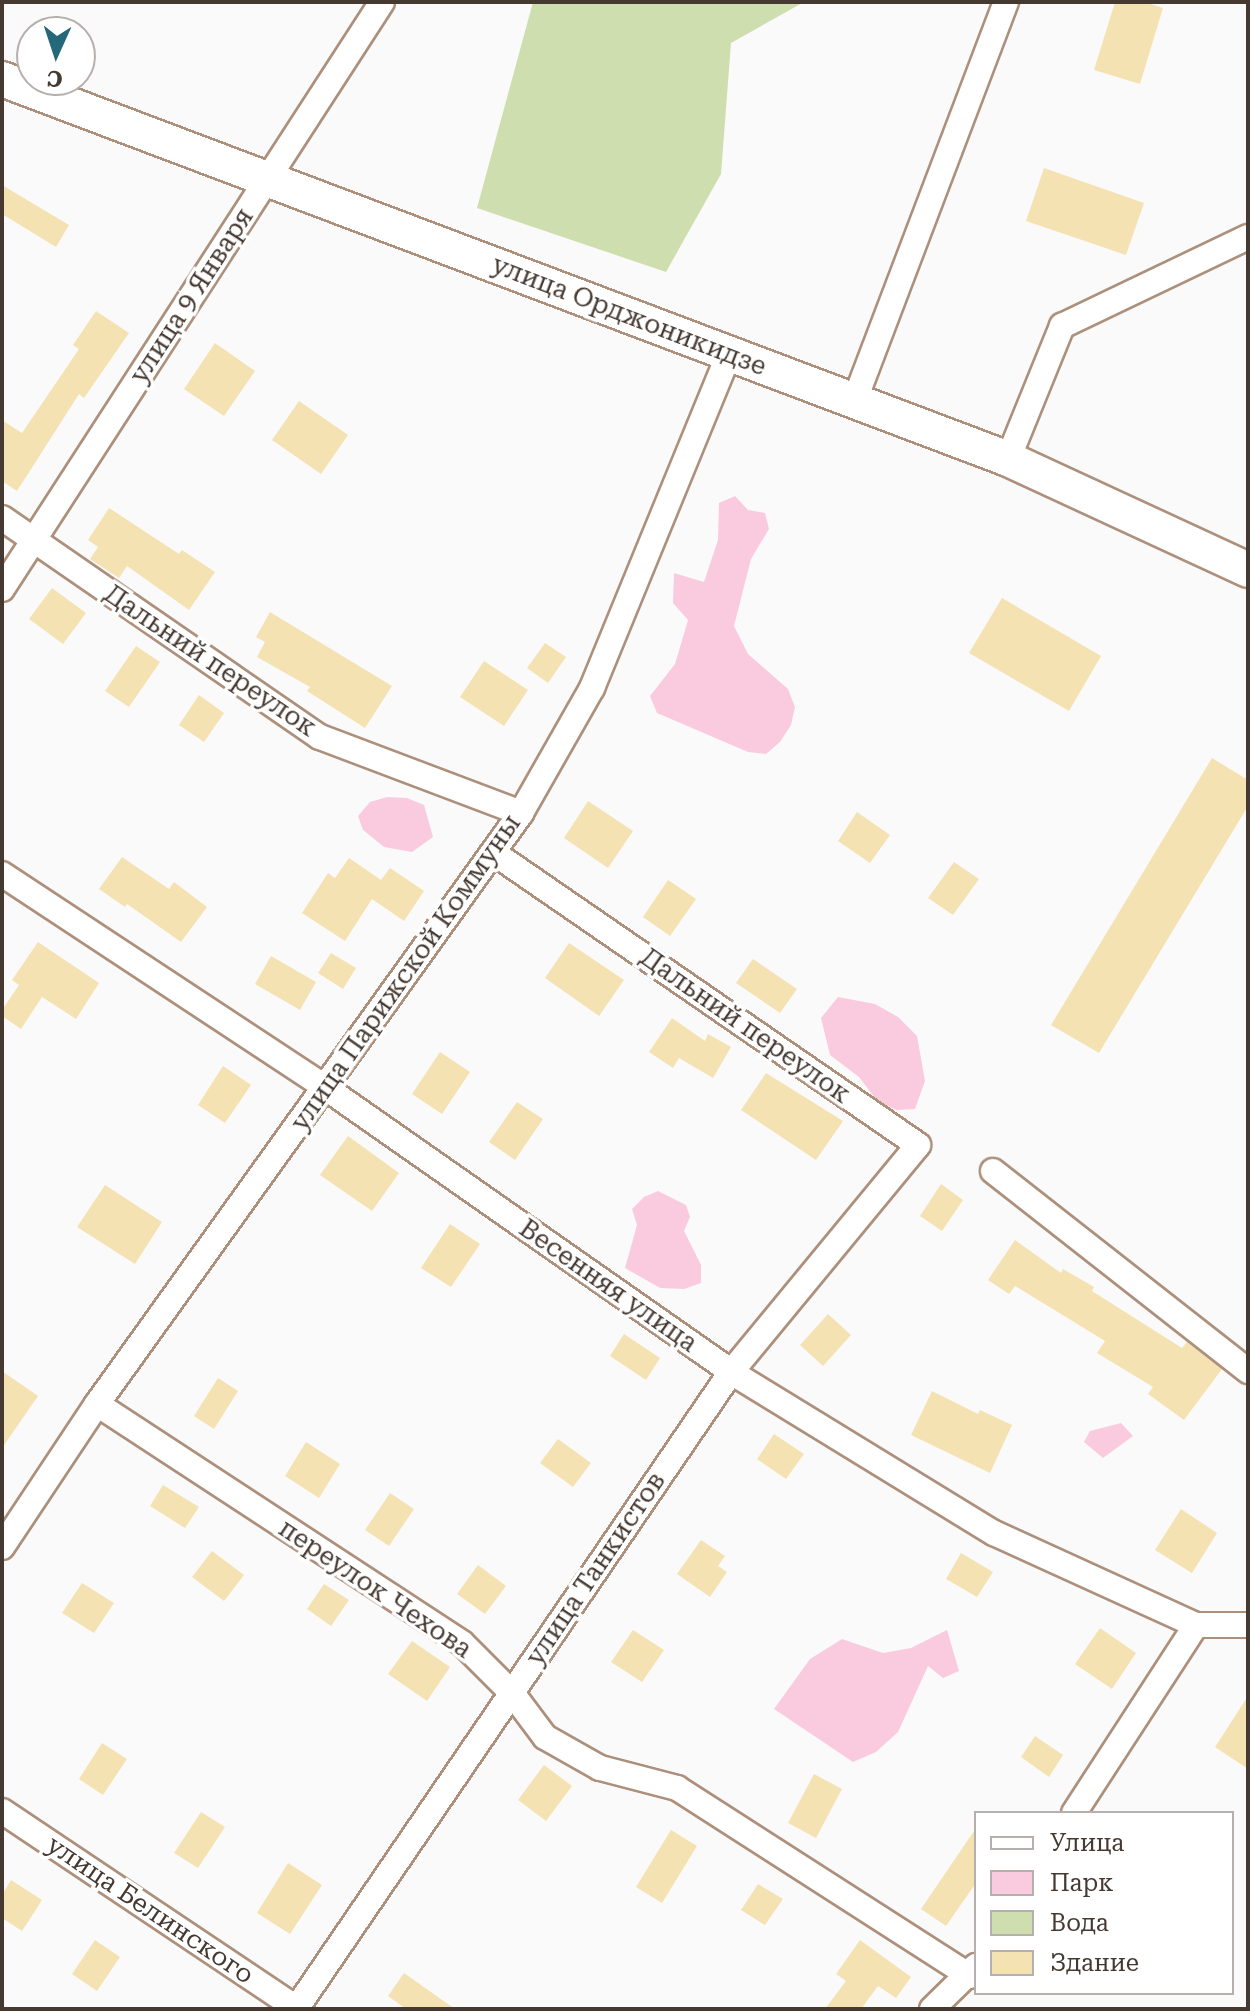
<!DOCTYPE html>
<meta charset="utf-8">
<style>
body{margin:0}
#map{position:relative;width:1250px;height:2011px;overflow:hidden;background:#fafafa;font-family:"Roboto Serif",serif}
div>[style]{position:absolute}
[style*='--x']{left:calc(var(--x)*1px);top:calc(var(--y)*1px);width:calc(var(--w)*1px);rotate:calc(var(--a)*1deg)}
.green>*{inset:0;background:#facbdf}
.water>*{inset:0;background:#cfdeae}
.building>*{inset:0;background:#f5e2b3}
.roads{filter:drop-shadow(2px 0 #ac907c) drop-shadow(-2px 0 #ac907c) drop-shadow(0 2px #ac907c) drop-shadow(0 -2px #ac907c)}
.minor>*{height:24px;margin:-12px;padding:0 12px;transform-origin:12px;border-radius:12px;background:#fff}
.secondary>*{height:34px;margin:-17px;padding:0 17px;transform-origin:17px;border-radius:17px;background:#fff}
span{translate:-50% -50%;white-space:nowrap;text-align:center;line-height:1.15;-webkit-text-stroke:7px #fff;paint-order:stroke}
.street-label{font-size:26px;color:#453931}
.frame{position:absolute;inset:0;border:4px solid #453931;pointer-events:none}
.legend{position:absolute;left:974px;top:1811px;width:260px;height:184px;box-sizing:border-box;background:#fff;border:2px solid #b5b0ad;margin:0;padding:10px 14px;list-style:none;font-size:24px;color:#453931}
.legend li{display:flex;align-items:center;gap:16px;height:40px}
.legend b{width:40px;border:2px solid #b5b0ad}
.north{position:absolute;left:16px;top:16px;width:80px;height:80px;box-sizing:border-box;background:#fff;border:2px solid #b5b0ad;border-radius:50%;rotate:183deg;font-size:22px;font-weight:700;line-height:32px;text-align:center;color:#453931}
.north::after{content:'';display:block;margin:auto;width:28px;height:36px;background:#25687a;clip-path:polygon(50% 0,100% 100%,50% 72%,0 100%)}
</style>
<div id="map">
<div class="green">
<div style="clip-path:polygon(735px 496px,748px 510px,765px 513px,769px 529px,751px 559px,734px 626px,748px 654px,788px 689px,795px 707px,791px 725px,780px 742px,766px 754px,748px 752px,657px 713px,650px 696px,675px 664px,688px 620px,673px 603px,674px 573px,704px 582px,718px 540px,719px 503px)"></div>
<div style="clip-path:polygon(387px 797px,407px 798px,424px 805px,433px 837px,412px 852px,384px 847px,363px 830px,358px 816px,370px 802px)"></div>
<div style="clip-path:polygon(838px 997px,875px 1004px,898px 1017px,917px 1036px,925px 1081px,915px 1109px,897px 1110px,878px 1102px,859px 1077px,830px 1055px,821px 1018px)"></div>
<div style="clip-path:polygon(658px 1191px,686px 1205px,690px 1217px,684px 1231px,701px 1265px,701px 1283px,684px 1289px,660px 1288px,625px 1268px,637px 1225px,632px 1209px,644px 1197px)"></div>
<div style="clip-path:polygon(1121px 1423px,1133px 1436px,1103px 1458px,1084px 1442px,1090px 1431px)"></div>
<div style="clip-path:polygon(947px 1630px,959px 1671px,943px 1678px,928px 1666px,898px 1732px,876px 1752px,853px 1762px,774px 1709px,810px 1659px,842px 1639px,883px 1653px,911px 1648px)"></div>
</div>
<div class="water">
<div style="clip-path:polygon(533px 2px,804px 2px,731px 43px,721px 174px,666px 272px,477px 208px)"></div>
</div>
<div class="building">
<div style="clip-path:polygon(1115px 2px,1144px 2px,1163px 8px,1140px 84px,1094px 70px)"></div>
<div style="clip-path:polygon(1044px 168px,1144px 203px,1126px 255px,1026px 221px)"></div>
<div style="clip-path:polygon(2px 185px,69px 225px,56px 247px,2px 214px)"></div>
<div style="clip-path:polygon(96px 311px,129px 333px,84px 398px,79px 394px,17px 491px,2px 481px,2px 420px,22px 433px,79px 349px,73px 345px)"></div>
<div style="clip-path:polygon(215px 343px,255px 371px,224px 416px,184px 389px)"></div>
<div style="clip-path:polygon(299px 401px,348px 435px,321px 474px,272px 440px)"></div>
<div style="clip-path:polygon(109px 508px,179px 554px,182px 550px,215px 572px,189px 610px,127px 566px,119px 578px,90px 559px,98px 547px,88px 540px)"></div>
<div style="clip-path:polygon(52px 588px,86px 613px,63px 644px,29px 619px)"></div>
<div style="clip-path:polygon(1002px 598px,1101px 656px,1069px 711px,969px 653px)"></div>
<div style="clip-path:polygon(270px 612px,392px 686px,365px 728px,307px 691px,310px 687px,257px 657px,265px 642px,256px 637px)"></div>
<div style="clip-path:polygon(545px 643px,566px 657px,548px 683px,527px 668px)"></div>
<div style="clip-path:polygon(136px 646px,160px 662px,129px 707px,105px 691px)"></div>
<div style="clip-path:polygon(484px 661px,528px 690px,504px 726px,460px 697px)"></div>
<div style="clip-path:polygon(199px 695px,224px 713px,204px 742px,179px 725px)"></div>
<div style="clip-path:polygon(1212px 758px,1248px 780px,1248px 806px,1099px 1053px,1051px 1025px)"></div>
<div style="clip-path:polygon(588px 801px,633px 831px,608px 868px,564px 838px)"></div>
<div style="clip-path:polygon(857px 812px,890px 835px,870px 863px,838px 841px)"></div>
<div style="clip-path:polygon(122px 857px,169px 889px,174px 882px,207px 907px,181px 942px,127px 904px,125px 907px,99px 889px)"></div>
<div style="clip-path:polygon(349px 858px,381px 880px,390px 868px,424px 891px,404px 921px,372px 899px,345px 941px,302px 913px,328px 873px,335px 878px)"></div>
<div style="clip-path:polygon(954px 862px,979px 879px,953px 915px,928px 898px)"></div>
<div style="clip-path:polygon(668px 880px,696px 899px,670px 936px,643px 917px)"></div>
<div style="clip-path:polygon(38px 942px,99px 983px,76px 1019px,42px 997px,21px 1029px,2px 1016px,2px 1010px,19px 985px,12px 980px)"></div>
<div style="clip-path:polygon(569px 943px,624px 980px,599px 1016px,545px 978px)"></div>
<div style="clip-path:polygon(331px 953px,356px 968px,343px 989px,318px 973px)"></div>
<div style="clip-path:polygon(271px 956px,316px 982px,300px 1010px,255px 984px)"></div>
<div style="clip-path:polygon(753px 959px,797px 989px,780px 1013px,736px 983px)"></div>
<div style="clip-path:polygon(672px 1018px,705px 1041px,708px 1034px,731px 1047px,713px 1078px,679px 1058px,673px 1068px,649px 1052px)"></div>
<div style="clip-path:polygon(440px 1052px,470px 1072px,442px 1114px,412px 1094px)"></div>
<div style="clip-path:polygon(223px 1066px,251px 1085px,225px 1123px,198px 1105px)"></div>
<div style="clip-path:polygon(766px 1073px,843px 1121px,816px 1160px,741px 1110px)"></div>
<div style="clip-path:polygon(517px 1102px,543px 1119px,515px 1160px,489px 1142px)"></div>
<div style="clip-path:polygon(348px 1136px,399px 1173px,372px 1211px,320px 1175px)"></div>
<div style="clip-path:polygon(941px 1184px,963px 1200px,942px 1231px,920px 1216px)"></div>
<div style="clip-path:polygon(105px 1185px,162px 1222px,135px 1264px,77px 1227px)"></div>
<div style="clip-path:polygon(450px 1224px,480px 1244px,451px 1287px,421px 1268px)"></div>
<div style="clip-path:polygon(1015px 1240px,1061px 1273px,1063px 1269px,1094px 1287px,1092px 1291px,1182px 1348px,1187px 1342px,1222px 1369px,1184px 1420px,1148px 1394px,1153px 1387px,1097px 1353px,1105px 1341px,1015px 1286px,1009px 1294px,988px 1280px)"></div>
<div style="clip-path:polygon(828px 1314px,851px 1335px,823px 1366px,800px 1345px)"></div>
<div style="clip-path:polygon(624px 1334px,660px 1358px,646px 1380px,610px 1356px)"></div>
<div style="clip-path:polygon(2px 1371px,38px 1396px,2px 1448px)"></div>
<div style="clip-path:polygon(218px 1378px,238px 1391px,214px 1429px,194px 1416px)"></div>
<div style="clip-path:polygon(932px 1391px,978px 1414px,980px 1410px,1012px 1425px,990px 1473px,911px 1435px)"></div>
<div style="clip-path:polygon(774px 1434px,804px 1454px,786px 1479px,757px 1459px)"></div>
<div style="clip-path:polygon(558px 1439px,591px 1463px,573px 1487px,540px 1463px)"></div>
<div style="clip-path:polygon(306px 1442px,340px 1464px,319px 1498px,285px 1476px)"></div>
<div style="clip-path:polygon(163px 1485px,199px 1507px,185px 1528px,150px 1506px)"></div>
<div style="clip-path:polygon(390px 1493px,414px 1509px,389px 1546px,365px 1530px)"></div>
<div style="clip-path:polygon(1181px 1509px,1217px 1533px,1192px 1573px,1155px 1550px)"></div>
<div style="clip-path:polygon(701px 1540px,725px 1556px,718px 1566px,727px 1572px,710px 1597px,677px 1574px)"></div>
<div style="clip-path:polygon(212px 1551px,244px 1575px,224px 1601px,192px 1577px)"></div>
<div style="clip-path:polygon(961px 1553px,993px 1572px,977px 1597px,946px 1579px)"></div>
<div style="clip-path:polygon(478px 1565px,506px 1586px,485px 1614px,457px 1594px)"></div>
<div style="clip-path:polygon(82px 1583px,114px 1603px,94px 1633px,62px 1613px)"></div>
<div style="clip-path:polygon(324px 1584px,349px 1600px,331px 1626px,307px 1609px)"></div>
<div style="clip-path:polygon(1100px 1628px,1136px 1653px,1112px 1689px,1075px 1664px)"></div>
<div style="clip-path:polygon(633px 1630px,664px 1650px,642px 1682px,611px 1662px)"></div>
<div style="clip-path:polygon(412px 1641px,450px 1667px,427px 1701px,388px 1674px)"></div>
<div style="clip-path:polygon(1248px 1696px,1248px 1769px,1215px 1747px)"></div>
<div style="clip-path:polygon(1035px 1736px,1063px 1755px,1049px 1777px,1021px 1757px)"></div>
<div style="clip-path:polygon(102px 1743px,127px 1759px,103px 1795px,79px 1779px)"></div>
<div style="clip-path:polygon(544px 1765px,572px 1786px,546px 1821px,518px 1800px)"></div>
<div style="clip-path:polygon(814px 1774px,842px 1789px,816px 1838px,788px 1823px)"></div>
<div style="clip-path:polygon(201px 1812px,225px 1827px,198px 1868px,174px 1853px)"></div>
<div style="clip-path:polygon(976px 1828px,976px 1883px,946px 1926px,921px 1909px)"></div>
<div style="clip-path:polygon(671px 1830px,697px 1846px,662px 1903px,636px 1887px)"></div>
<div style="clip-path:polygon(288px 1863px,322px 1885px,290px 1934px,257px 1913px)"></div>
<div style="clip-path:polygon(11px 1880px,42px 1900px,22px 1931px,2px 1918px,2px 1895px)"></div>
<div style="clip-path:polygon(758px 1884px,783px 1899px,765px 1925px,741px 1910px)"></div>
<div style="clip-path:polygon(95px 1940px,120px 1957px,97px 1991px,72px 1974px)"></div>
<div style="clip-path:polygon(860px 1940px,911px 1977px,896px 1998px,878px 1986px,861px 2009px,825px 2009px,846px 1981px,836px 1974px)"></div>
<div style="clip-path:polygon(404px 1973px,455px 2009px,406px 2009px,388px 1996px)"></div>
</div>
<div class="roads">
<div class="minor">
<div style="--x:854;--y:402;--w:428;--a:-69.2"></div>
<div style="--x:1008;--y:459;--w:144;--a:-67.9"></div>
<div style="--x:1062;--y:326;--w:206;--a:-25.6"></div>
<div style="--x:2;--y:518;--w:386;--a:34.6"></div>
<div style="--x:320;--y:737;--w:215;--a:20.7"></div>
<div style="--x:2;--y:589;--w:699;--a:-57.08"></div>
<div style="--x:2;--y:874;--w:388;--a:33.4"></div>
<div style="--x:326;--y:1088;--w:495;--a:35"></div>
<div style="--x:731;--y:1372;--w:308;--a:31.5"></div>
<div style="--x:994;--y:1533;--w:222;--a:24.5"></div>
<div style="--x:1196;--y:1625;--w:52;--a:0"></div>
<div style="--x:993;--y:1171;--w:324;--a:38.1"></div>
<div style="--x:97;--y:1404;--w:436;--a:33.2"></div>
<div style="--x:462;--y:1643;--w:71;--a:45"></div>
<div style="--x:512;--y:1693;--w:55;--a:53.1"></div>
<div style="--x:545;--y:1737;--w:63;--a:29.4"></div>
<div style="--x:600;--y:1768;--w:80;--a:14.6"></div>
<div style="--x:677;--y:1788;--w:348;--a:32.7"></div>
<div style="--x:2;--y:1547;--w:172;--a:-56.4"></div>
<div style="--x:97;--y:1404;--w:727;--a:-54.34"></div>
<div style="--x:521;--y:813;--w:144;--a:-60.4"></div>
<div style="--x:592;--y:688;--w:361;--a:-67.7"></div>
<div style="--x:2;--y:1811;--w:356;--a:33.8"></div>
<div style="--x:1074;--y:1813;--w:224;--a:-57"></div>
<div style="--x:296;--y:2009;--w:771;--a:-55.67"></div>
<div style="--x:731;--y:1372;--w:294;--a:-50.5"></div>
<div style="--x:918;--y:1145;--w:515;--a:-145.45"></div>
<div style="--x:932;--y:2009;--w:62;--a:-44.3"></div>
</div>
<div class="secondary">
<div style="--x:2;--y:79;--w:1075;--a:20.69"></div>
<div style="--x:1008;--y:459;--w:264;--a:24.8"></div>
</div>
</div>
<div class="street-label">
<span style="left:192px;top:296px;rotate:-57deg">улица 9 Января</span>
<span style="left:629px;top:316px;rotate:21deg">улица Орджоникидзе</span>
<span style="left:210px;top:661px;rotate:34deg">Дальний переулок</span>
<span style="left:406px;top:973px;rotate:-55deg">улица Парижской Коммуны</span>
<span style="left:745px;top:1026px;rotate:35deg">Дальний переулок</span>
<span style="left:608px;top:1286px;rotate:35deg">Весенняя улица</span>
<span style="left:596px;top:1569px;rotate:-56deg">улица Танкистов</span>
<span style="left:375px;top:1589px;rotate:34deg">переулок Чехова</span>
<span style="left:150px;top:1910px;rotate:34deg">улица Белинского</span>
</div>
<div class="frame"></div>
<ul class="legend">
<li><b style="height:10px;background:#fff"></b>Улица</li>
<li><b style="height:22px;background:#facbdf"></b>Парк</li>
<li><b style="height:22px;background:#cfdeae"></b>Вода</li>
<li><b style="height:22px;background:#f5e2b3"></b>Здание</li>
</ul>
<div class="north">С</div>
</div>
